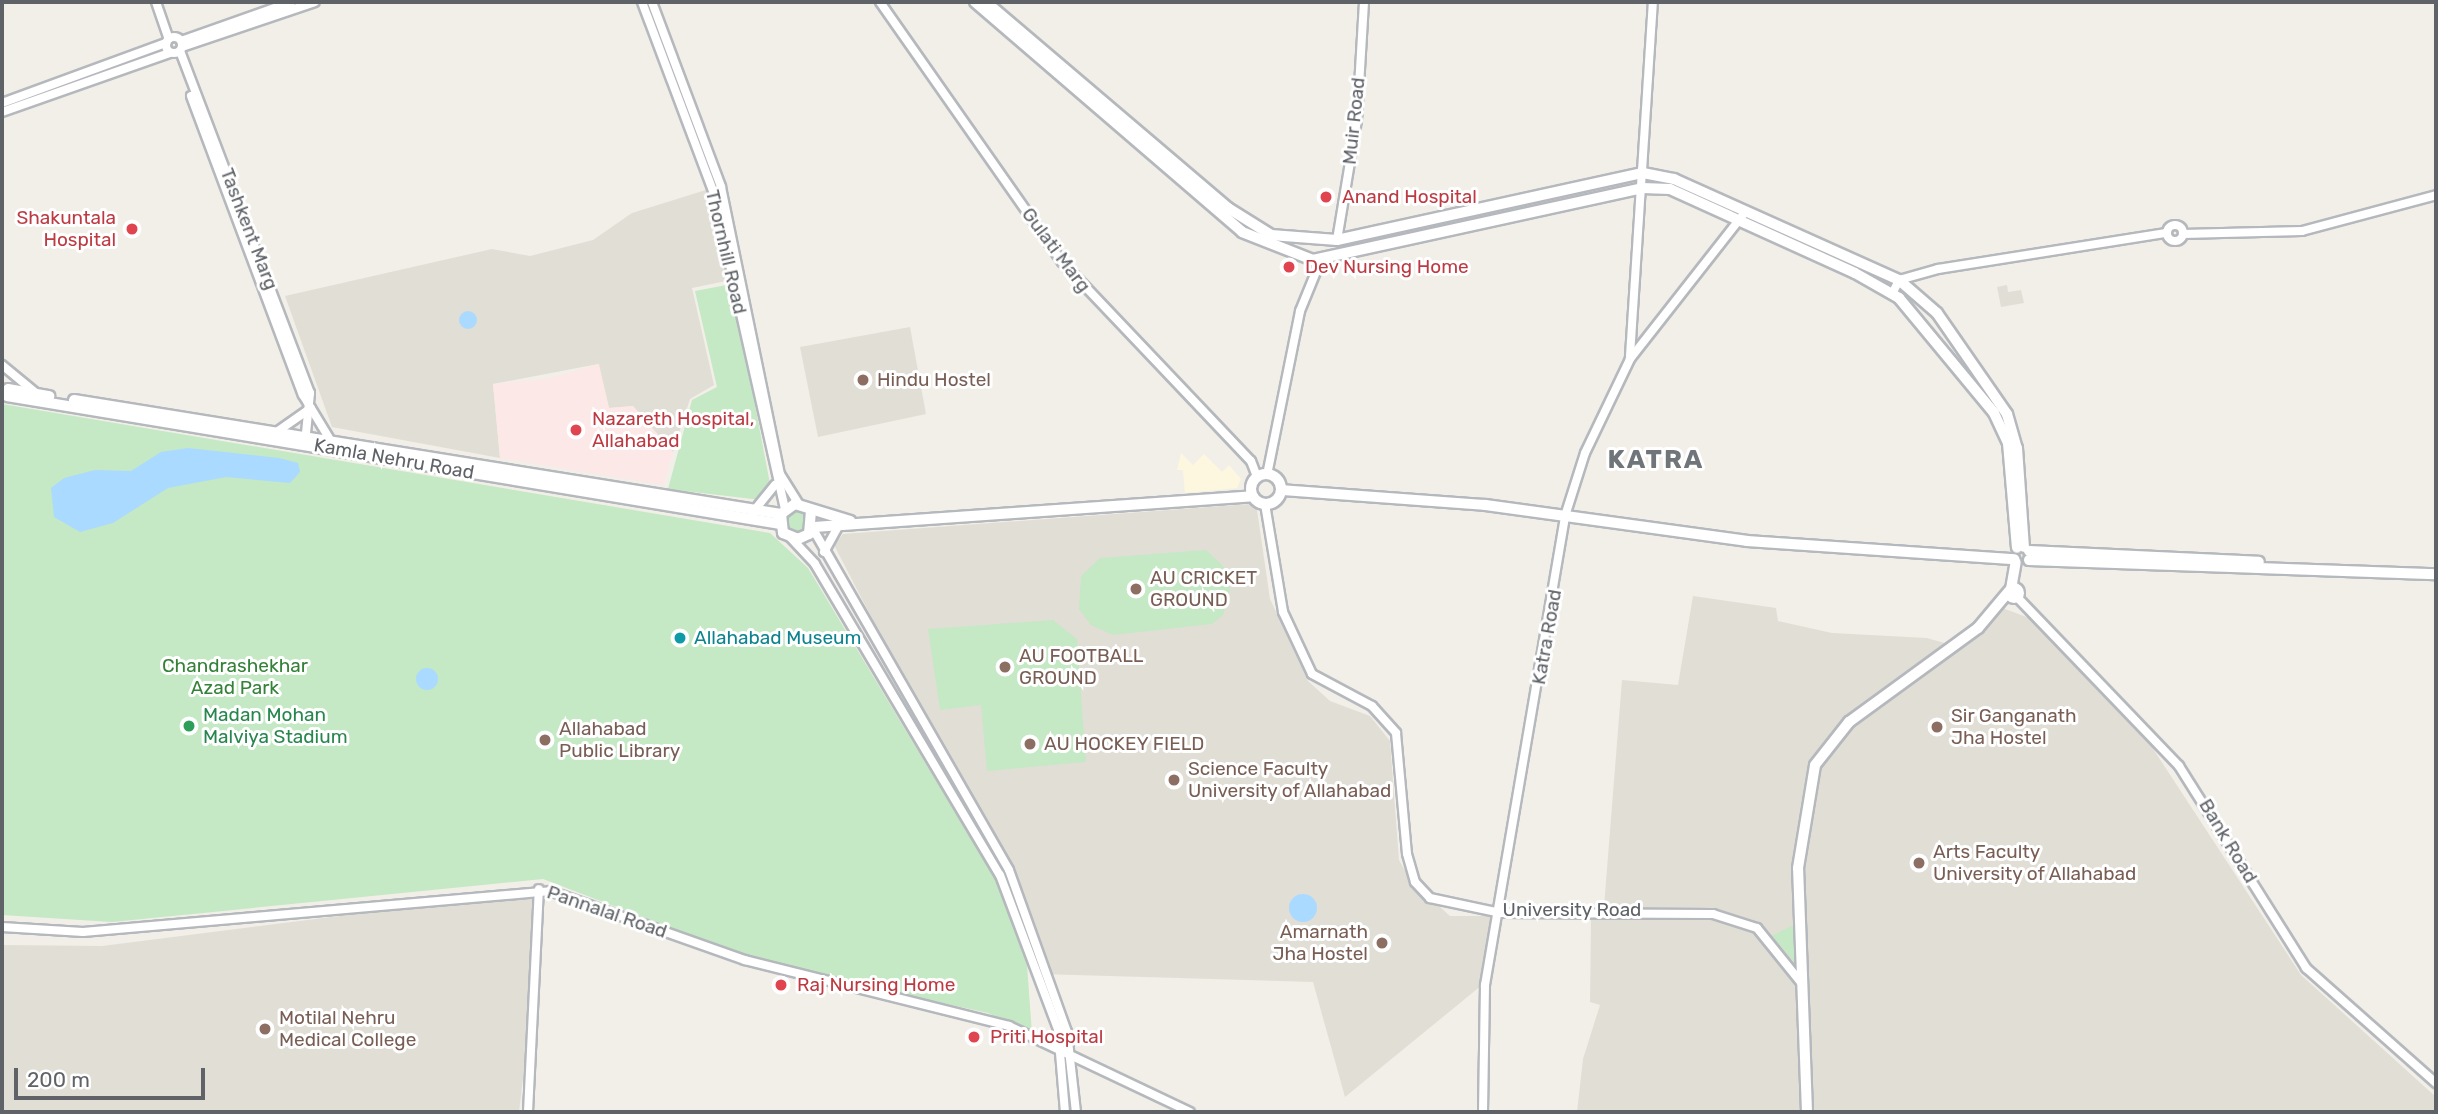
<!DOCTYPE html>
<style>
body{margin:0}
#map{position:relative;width:2438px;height:1114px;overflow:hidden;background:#f1efe8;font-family:Rubik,sans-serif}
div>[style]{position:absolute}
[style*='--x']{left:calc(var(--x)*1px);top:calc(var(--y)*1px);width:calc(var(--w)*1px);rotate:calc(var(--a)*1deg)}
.commercial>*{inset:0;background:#fef7e0}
.education>*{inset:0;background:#e1ded6}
.medical>*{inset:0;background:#fce8e6}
.green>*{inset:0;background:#c5e8c5}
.round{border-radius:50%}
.water>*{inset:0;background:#aadaff}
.roads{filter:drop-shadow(2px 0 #b5b8bc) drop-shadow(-2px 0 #b5b8bc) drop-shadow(0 2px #b5b8bc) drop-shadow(0 -2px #b5b8bc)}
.tertiary>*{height:8px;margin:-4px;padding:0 4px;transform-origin:4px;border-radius:4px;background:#fff}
.tertiary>.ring{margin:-4px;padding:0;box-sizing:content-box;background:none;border:8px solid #fff;border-radius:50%}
.secondary>*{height:10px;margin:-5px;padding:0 5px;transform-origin:5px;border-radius:5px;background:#fff}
.secondary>.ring{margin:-5px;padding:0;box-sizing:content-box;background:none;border:10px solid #fff;border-radius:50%}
.dots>*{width:19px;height:19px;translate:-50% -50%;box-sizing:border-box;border:4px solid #fff;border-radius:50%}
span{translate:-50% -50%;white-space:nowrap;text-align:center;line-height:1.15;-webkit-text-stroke:6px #fff;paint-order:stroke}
.street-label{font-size:19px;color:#5f6368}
.health-label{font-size:19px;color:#be3a42}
.left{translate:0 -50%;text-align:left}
.right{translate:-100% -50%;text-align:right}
.education-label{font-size:19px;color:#785e54}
.culture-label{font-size:19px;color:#0d838f}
.park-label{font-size:19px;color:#348238}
.leisure-label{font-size:19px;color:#27864d}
.district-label{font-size:26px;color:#70757a;font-weight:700;letter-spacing:2px}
.frame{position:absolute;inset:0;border:4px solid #5f6368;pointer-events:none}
.scale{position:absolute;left:14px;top:1068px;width:191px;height:32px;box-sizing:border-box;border:4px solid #5f6368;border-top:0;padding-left:9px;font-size:21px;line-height:24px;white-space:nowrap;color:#5f6368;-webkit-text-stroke:5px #fff;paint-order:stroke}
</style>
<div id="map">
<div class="commercial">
<div style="clip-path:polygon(1181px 453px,1193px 465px,1204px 454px,1222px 472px,1229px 465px,1241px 479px,1237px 488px,1185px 493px,1183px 470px,1177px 470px)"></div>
</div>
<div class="education">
<div style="clip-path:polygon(709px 189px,731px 280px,692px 288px,714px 385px,690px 399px,673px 452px,633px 406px,609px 408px,598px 364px,493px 384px,500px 458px,332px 427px,285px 296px,492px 249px,530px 256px,593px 240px,632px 213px)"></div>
<div style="clip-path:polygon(2007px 285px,2008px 292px,2021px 290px,2024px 303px,2001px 307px,1997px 287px)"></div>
<div style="clip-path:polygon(910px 327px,926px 414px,818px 437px,800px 347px)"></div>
<div style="clip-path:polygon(1250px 504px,1257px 510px,1270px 599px,1308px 681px,1330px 701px,1370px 716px,1390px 741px,1399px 860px,1411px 881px,1450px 916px,1491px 916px,1482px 985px,1345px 1097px,1313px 982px,1041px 974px,1004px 874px,834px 545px,843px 534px)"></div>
<div style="clip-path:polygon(1693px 596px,1776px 608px,1778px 621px,1832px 633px,1927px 638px,1962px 648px,2000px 607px,2029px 618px,2129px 712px,2301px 975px,2436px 1097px,2436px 1112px,1577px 1112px,1583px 1059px,1600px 1005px,1590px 1002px,1591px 919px,1603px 919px,1622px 680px,1678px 685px)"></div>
<div style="clip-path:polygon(545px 890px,519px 1112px,2px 1112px,2px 945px,102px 946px)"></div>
</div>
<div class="medical">
<div style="clip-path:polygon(599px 364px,609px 408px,633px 406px,673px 452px,663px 485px,500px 458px,493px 384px,547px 379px)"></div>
</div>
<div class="green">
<div style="clip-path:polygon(732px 284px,770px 484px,761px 500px,668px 489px,692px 400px,717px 387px,695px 291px)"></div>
<div style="clip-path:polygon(2px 404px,770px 533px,808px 568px,997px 882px,1027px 965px,1032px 1034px,988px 1013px,765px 964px,543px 879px,112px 922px,2px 915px)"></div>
<div class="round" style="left:785px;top:509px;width:24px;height:24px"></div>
<div style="clip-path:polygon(1206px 550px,1225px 568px,1230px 588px,1223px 615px,1212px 624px,1113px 635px,1091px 625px,1079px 609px,1081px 576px,1100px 558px)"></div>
<div style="clip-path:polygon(1053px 620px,1077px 639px,1086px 762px,987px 771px,981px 705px,940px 710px,928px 629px)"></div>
<div style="clip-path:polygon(1795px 924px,1799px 968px,1772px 936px)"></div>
</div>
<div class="water">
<div class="round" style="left:459px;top:311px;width:18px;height:18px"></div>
<div style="clip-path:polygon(188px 448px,279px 458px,298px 463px,300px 472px,290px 483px,226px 477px,168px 488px,113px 523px,80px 532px,54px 517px,51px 488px,64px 478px,95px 470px,131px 471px,161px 452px)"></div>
<div class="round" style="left:416px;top:668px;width:22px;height:22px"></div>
<div class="round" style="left:1289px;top:894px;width:28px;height:28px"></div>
</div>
<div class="roads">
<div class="tertiary">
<div style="--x:156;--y:2;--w:39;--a:71"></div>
<div style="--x:642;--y:2;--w:205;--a:69.4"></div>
<div style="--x:714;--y:194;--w:323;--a:77.3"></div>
<div style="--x:652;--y:2;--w:197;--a:69.5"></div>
<div style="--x:721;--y:187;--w:293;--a:78.4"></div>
<div style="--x:780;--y:474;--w:36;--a:58"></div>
<div style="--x:880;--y:2;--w:317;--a:55"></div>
<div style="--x:1062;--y:262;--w:274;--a:46.5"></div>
<div style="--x:1251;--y:461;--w:17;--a:69"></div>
<div class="ring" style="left:166px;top:37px;width:8px;height:8px"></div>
<div style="--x:181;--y:41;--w:117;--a:-19.5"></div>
<div style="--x:182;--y:47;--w:140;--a:-18.7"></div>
<div style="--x:180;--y:51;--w:366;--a:69.2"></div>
<div style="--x:310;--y:393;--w:50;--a:95.7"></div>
<div style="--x:191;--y:96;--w:319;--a:69.5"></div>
<div style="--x:303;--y:395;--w:50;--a:58.8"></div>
<div style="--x:2;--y:103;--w:175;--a:-20.1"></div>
<div style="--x:2;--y:112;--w:178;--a:-19.4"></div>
<div class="ring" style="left:2167px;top:225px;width:8px;height:8px"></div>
<div style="--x:2183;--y:234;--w:119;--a:-1.4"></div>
<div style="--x:2302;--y:231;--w:139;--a:-15"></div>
<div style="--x:1337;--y:240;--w:122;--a:-80.5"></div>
<div style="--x:1357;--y:120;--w:118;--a:-86.6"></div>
<div style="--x:1892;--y:294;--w:16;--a:-63"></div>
<div style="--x:1899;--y:280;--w:41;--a:-15.8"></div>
<div style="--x:1938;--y:269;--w:231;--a:-9"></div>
<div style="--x:1630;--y:356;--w:355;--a:-86.3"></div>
<div style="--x:2;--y:365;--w:45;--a:39.6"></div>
<div style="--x:278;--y:431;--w:40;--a:-34.9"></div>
<div style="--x:1267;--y:475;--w:167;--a:-78.6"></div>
<div style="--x:1300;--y:311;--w:53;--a:-67.8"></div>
<div style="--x:1265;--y:504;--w:109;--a:80.5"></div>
<div style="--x:1283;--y:612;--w:68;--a:64.9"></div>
<div style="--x:1312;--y:674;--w:68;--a:28.1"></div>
<div style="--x:1372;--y:706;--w:36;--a:48"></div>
<div style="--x:1396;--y:733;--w:121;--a:84.8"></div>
<div style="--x:1407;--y:854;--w:29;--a:74"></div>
<div style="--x:1415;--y:882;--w:22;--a:47"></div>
<div style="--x:1430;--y:898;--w:73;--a:11.9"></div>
<div style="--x:1501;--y:913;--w:212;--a:0.3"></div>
<div style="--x:1713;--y:914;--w:46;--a:17.7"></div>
<div style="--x:1757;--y:928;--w:73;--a:51.1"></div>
<div style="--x:753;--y:512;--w:35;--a:-51"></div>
<div style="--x:813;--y:529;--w:393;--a:60.1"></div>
<div style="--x:1009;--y:870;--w:172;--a:70.3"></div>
<div style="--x:1067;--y:1032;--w:81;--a:83.6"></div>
<div style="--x:791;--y:538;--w:35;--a:47"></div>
<div style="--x:815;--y:564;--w:362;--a:59.3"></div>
<div style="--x:1000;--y:875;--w:165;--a:69.4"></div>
<div style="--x:1058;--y:1029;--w:83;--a:85.2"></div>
<div style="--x:824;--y:552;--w:31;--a:-61"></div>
<div style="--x:2017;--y:597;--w:234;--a:46.2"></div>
<div style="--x:2179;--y:766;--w:239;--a:57.8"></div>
<div style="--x:2306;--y:968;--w:174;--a:41.5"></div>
<div style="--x:2;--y:927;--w:81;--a:3.5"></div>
<div style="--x:83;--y:932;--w:469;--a:-5"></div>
<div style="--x:550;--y:891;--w:207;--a:19.5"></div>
<div style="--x:745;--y:960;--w:272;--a:14"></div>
<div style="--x:1009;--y:1026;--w:200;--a:25.4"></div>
<div style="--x:528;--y:1112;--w:223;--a:-87.2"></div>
<div style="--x:1483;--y:1112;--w:127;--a:-89.1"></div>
<div style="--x:1485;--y:985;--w:476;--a:-80.3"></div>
<div style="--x:1565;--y:516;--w:66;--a:-72.4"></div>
<div style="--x:1585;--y:453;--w:104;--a:-64.4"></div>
<div style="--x:1630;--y:359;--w:182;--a:-51.9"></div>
</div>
<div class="secondary">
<div style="--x:975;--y:2;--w:352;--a:40.7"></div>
<div style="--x:1242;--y:232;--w:76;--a:21.5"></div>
<div style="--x:1313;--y:260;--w:337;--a:-12.3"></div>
<div style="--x:1642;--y:188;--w:28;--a:2"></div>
<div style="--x:1670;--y:189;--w:203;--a:24.4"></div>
<div style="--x:1855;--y:273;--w:51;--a:29.6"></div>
<div style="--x:1899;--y:298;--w:149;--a:50.4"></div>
<div style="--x:1994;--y:413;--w:33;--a:65"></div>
<div style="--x:2008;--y:443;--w:105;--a:85.1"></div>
<div style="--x:986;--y:2;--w:318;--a:40.4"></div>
<div style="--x:1228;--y:208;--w:51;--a:32.1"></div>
<div style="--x:1271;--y:235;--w:66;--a:4.3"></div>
<div style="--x:1337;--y:240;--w:313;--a:-12.4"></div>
<div style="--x:1643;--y:173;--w:32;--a:11"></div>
<div style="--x:1674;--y:179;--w:247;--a:24.2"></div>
<div style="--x:1899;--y:280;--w:50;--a:41"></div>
<div style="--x:1937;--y:313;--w:123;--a:55.3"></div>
<div style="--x:2007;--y:414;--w:35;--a:74"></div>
<div style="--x:2017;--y:448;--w:99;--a:86"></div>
<div style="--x:8;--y:389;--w:42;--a:9.7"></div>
<div style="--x:7;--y:396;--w:784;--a:9.4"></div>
<div style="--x:74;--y:400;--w:716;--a:9.16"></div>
<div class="ring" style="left:1251px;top:474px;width:20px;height:20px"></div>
<div style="--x:1281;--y:490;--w:205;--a:4.2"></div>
<div style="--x:1485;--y:505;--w:264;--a:7.8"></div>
<div style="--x:1747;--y:541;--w:268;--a:3.9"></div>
<div style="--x:811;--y:511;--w:23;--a:95"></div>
<div style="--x:809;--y:534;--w:12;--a:156"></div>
<div style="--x:798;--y:539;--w:16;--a:-158"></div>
<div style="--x:783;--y:533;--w:19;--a:-96"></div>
<div style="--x:781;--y:514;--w:17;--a:-36"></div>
<div style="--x:795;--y:504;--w:58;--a:17.2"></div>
<div style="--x:814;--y:527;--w:440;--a:-4"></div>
<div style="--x:2029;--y:551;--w:230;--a:2.7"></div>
<div style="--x:2029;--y:560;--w:407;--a:2"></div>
<div class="ring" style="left:2009px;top:588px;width:0;height:0"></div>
<div style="--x:2011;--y:589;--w:27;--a:-80"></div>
<div style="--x:1807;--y:1112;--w:244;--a:-92.1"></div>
<div style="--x:1798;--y:868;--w:104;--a:-80.6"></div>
<div style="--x:1815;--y:765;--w:55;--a:-51.7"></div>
<div style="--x:1849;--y:722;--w:160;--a:-36.1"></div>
<div style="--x:1978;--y:628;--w:48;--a:-50"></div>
</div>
</div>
<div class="dots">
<div style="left:1326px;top:197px;background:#e0444e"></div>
<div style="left:132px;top:229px;background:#e0444e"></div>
<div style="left:1289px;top:267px;background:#e0444e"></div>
<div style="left:863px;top:380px;background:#8d6e63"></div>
<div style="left:576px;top:430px;background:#e0444e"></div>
<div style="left:1136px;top:589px;background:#8d6e63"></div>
<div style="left:680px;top:638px;background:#0f9aa8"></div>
<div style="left:1005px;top:667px;background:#8d6e63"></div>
<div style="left:189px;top:726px;background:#2e9e5b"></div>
<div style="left:1937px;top:727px;background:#8d6e63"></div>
<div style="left:545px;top:740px;background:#8d6e63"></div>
<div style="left:1030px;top:744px;background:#8d6e63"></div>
<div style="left:1174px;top:780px;background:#8d6e63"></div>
<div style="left:1919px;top:863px;background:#8d6e63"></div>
<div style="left:1382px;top:943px;background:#8d6e63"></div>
<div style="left:781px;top:985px;background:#e0444e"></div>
<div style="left:265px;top:1029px;background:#8d6e63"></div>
<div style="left:974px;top:1037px;background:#e0444e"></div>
</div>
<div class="street-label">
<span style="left:1354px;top:121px;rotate:-84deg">Muir Road</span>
<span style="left:249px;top:229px;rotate:69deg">Tashkent Marg</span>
<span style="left:1056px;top:250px;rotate:53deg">Gulati Marg</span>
<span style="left:726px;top:252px;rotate:77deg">Thornhill Road</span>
<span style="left:394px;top:459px;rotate:10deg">Kamla Nehru Road</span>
<span style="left:1547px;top:637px;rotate:-80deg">Katra Road</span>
<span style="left:2228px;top:841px;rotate:59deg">Bank Road</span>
<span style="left:1572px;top:910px">University Road</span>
<span style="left:607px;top:912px;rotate:19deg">Pannalal Road</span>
</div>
<div class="health-label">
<span class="left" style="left:1342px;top:197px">Anand Hospital</span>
<span class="right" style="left:116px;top:229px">Shakuntala<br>Hospital</span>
<span class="left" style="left:1305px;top:267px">Dev Nursing Home</span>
<span class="left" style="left:592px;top:430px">Nazareth Hospital,<br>Allahabad</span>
<span class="left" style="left:797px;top:985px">Raj Nursing Home</span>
<span class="left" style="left:990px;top:1037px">Priti Hospital</span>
</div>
<div class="education-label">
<span class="left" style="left:877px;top:380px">Hindu Hostel</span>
<span class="left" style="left:1150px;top:589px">AU CRICKET<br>GROUND</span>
<span class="left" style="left:1019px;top:667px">AU FOOTBALL<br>GROUND</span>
<span class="left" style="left:1951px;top:727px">Sir Ganganath<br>Jha Hostel</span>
<span class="left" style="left:559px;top:740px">Allahabad<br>Public Library</span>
<span class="left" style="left:1044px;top:744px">AU HOCKEY FIELD</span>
<span class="left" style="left:1188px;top:780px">Science Faculty<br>University of Allahabad</span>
<span class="left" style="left:1933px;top:863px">Arts Faculty<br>University of Allahabad</span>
<span class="right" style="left:1368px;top:943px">Amarnath<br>Jha Hostel</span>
<span class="left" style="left:279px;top:1029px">Motilal Nehru<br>Medical College</span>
</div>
<div class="culture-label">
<span class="left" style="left:694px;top:638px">Allahabad Museum</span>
</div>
<div class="park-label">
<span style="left:235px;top:677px">Chandrashekhar<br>Azad Park</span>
</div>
<div class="leisure-label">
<span class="left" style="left:203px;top:726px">Madan Mohan<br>Malviya Stadium</span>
</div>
<div class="district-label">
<span style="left:1656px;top:460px">KATRA</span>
</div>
<div class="frame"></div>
<div class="scale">200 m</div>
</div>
